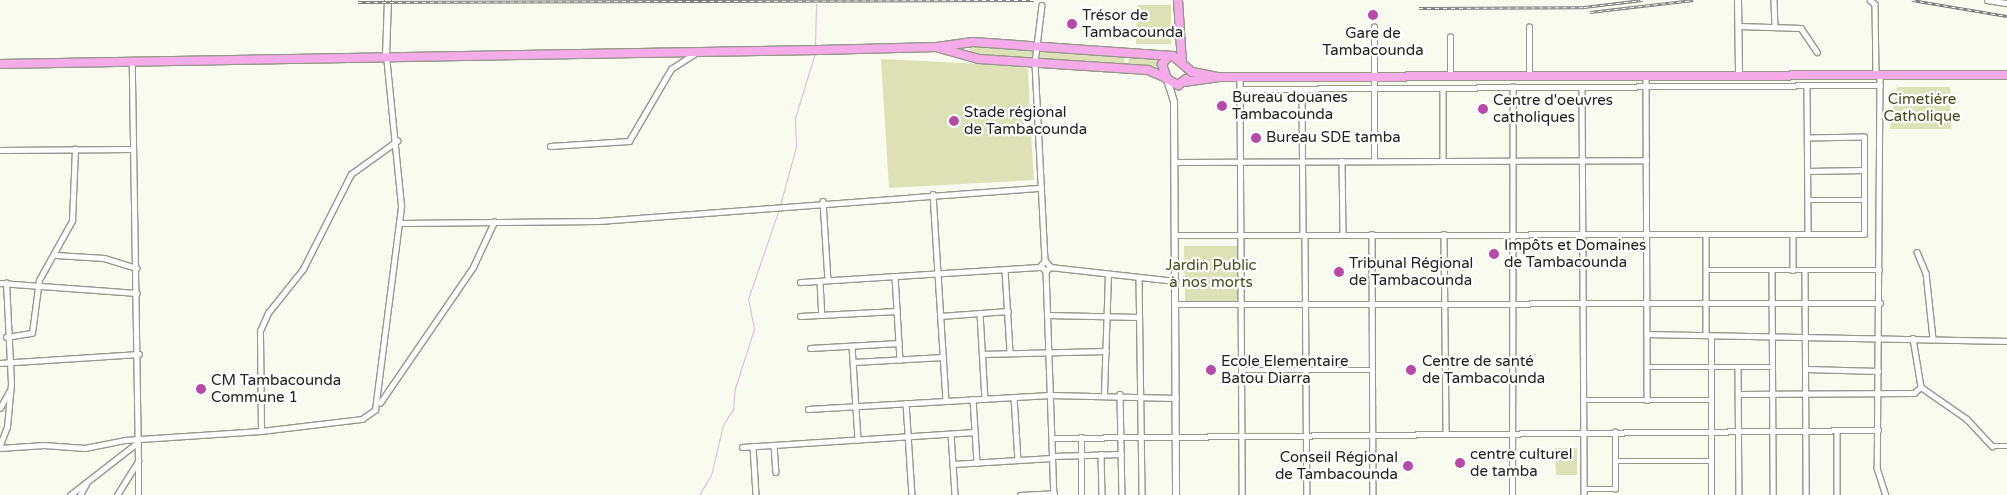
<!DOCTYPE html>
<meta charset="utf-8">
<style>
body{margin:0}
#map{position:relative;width:2007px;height:495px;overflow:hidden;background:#f9fbef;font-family:"Varela Round",sans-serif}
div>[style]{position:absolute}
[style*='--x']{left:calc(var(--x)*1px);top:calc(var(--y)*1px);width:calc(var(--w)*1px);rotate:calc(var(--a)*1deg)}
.green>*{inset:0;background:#dce2b6}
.stream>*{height:1px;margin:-0.5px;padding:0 0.5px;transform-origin:0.5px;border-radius:0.5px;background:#dcb5d4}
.roads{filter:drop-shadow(1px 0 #96988c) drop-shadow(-1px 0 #96988c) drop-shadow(0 1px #96988c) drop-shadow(0 -1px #96988c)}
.street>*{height:4.5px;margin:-2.25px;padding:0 2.25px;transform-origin:2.25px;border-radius:2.25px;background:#fff}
.secondary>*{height:6px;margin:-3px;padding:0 3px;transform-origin:3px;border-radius:3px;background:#fff}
.highway>*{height:8px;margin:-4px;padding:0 4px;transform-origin:4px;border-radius:4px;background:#f6abe9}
.rail>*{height:3px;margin-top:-1.5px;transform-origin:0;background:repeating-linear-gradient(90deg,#fff 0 4px,#7d7e77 0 8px);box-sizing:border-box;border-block:1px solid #7d7e77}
.dots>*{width:14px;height:14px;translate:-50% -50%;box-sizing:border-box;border:2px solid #fff;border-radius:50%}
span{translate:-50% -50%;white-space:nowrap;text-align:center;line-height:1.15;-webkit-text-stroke:4.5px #fff;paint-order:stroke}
.poi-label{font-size:15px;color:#21211d}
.left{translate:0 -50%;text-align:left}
.right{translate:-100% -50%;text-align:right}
.park-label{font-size:15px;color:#474b17}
</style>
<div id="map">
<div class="green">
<div style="clip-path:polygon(1137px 5px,1171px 5px,1171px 44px,1136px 44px)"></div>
<div style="clip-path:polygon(972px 45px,1033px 49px,1032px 58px,976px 57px,969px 52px)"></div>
<div style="clip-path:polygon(1039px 48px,1125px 54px,1124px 66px,1036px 61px)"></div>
<div style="clip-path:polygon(1129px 55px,1158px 58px,1158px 66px,1128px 66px)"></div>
<div style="clip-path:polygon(881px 59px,1023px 66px,1028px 70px,1030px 113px,1024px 119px,1024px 130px,1031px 133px,1034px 180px,889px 188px)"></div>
<div style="clip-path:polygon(1897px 87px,1950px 87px,1951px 129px,1890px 129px)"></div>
<div style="clip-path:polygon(1184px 246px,1238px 246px,1239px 301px,1185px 301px)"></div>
<div style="clip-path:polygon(1555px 448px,1577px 448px,1577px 475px,1556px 475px)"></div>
</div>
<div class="stream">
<div style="--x:815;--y:46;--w:42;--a:-88.6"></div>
<div style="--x:780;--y:205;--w:60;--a:-74.6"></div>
<div style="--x:796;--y:147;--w:29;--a:-92"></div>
<div style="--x:795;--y:118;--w:68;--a:-72.9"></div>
<div style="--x:699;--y:495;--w:23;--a:-59"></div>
<div style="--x:711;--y:475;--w:51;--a:-76.5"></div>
<div style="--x:723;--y:425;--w:19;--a:-58"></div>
<div style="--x:733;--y:409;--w:21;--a:-85"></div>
<div style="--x:735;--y:388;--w:62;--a:-72.1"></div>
<div style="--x:754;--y:329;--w:31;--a:-101"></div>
<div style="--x:748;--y:299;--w:95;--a:-71"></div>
</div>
<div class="roads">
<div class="street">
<div style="--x:1774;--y:0;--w:26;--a:88"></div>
<div style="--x:1870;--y:0;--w:6;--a:39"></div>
<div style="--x:1875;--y:4;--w:71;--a:89.2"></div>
<div style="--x:1987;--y:0;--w:20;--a:9"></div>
<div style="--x:1042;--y:5;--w:58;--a:96.9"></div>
<div style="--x:1035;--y:63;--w:198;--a:87.1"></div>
<div style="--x:1739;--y:26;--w:62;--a:1.8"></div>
<div style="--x:1801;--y:28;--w:29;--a:56"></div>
<div style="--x:1880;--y:75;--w:393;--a:90.4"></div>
<div style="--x:1877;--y:468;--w:28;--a:72"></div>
<div style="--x:1450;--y:76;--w:39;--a:-90"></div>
<div style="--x:1529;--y:76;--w:49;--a:-90"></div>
<div style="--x:1646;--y:76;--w:324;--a:89.8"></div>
<div style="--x:1240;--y:77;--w:418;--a:89.7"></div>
<div style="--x:1807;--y:86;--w:148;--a:89.6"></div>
<div style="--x:1582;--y:87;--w:408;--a:89.7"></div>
<div style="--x:1443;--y:88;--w:73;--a:90"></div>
<div style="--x:1240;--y:89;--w:640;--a:-0.36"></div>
<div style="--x:1302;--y:89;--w:146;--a:89.6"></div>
<div style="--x:550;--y:146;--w:79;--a:-3.6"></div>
<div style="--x:629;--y:141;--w:83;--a:-59.7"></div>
<div style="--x:671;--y:69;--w:30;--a:-33"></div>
<div style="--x:0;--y:150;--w:132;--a:-0.4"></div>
<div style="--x:1342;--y:161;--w:74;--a:89.2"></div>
<div style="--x:1374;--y:161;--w:134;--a:-90"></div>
<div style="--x:1174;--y:162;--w:472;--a:-0.2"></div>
<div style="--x:1808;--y:171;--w:56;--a:-1"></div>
<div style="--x:933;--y:194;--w:207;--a:86.4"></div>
<div style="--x:1808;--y:200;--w:56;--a:0"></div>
<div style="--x:823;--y:201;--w:79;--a:86.4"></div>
<div style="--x:400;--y:223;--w:199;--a:-0.6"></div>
<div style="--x:599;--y:221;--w:443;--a:-4.3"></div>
<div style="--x:1372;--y:234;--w:261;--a:89.8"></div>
<div style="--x:1444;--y:234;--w:199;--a:89.4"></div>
<div style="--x:1706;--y:234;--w:100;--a:90"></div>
<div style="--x:1793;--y:234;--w:36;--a:90"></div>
<div style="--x:1176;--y:235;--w:688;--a:-0.08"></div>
<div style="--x:1864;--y:234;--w:97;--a:-90"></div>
<div style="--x:1864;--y:137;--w:56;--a:179"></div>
<div style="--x:1305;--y:235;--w:260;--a:89.6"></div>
<div style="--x:1917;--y:252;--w:23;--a:67"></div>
<div style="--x:1926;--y:273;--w:66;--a:83.9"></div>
<div style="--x:56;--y:255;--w:48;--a:3.6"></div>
<div style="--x:104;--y:258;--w:34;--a:17"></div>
<div style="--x:1050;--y:267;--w:8;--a:-130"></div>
<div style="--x:1045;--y:261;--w:6;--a:129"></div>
<div style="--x:1041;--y:266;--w:7;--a:45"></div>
<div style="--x:1046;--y:271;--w:6;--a:-45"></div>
<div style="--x:1050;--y:267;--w:126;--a:6.4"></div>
<div style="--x:1005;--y:270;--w:82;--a:86.5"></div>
<div style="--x:1706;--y:270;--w:174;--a:0"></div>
<div style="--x:1772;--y:270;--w:225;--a:89.7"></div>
<div style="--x:1805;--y:270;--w:225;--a:89.7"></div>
<div style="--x:1046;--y:271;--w:224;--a:88"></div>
<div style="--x:895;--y:276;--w:84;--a:86.6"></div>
<div style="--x:1139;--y:277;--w:218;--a:89.2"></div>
<div style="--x:820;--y:281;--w:34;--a:87"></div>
<div style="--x:800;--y:282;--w:241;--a:-3.6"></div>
<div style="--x:0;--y:283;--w:137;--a:4.2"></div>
<div style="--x:1177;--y:304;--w:703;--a:-0.08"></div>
<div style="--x:980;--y:313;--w:86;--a:86.7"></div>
<div style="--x:1047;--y:315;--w:92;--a:1.2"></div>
<div style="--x:800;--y:316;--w:97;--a:-3"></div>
<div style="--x:940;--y:316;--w:68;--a:-4.2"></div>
<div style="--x:1647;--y:334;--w:360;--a:1.1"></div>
<div style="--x:6;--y:337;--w:26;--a:-9"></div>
<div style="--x:32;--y:333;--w:53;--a:-82.5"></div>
<div style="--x:39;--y:280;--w:68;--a:-60.8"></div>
<div style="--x:72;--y:221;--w:72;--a:-87.6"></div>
<div style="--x:1711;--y:337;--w:158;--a:90"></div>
<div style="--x:1913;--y:338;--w:50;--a:80.7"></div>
<div style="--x:1921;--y:387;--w:56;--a:34.8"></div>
<div style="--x:1967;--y:419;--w:37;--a:47"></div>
<div style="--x:1992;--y:446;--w:15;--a:0"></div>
<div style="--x:852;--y:346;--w:94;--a:86.3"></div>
<div style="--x:810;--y:348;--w:89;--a:-3.2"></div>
<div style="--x:982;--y:354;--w:124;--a:-1.4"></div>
<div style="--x:854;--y:362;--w:89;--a:-3.2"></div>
<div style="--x:0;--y:363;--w:139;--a:-3.7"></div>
<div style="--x:1647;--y:367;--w:125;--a:0"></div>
<div style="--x:1738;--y:367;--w:128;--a:89.6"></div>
<div style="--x:1806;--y:369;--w:72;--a:1.6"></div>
<div style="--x:1241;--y:370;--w:132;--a:0"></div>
<div style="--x:1104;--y:394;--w:120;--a:-88.1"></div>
<div style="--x:1120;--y:394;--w:101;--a:88.9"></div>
<div style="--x:1738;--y:394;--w:176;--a:-0.3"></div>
<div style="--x:1914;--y:393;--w:9;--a:-41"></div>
<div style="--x:1014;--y:397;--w:63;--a:86.4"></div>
<div style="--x:973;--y:399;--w:64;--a:86.4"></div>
<div style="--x:1584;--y:400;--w:127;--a:0"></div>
<div style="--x:380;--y:403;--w:165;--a:-55.6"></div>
<div style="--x:473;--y:267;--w:50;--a:-65"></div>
<div style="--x:906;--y:403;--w:92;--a:86.3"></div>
<div style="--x:0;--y:408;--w:18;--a:-61"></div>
<div style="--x:808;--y:409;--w:242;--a:-3.3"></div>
<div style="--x:1050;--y:395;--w:126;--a:1.4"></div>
<div style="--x:261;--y:431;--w:100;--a:-90.6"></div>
<div style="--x:260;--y:331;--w:20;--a:-66"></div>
<div style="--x:268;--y:313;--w:56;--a:-51.5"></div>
<div style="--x:303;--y:269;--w:106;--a:-63.2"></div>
<div style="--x:351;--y:174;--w:57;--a:-35.7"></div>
<div style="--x:1837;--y:432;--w:63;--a:90"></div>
<div style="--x:951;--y:434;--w:61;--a:86.2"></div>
<div style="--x:1052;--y:438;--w:826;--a:-0.55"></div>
<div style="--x:0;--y:445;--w:19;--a:-69"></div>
<div style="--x:7;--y:427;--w:43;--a:-84.7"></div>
<div style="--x:11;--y:384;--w:101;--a:-92.8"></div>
<div style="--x:774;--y:445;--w:27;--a:86"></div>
<div style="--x:753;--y:446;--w:49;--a:86.5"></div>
<div style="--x:742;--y:447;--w:233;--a:-3.7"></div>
<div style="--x:0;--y:448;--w:44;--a:-3.9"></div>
<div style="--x:44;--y:445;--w:41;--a:4.2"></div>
<div style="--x:85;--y:448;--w:41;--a:-11.3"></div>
<div style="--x:125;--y:440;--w:136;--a:-3.8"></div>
<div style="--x:261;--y:431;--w:102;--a:-6.8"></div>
<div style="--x:362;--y:419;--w:16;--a:-35"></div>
<div style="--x:375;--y:410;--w:206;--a:-82.7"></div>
<div style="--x:401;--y:206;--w:150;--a:-95.7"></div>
<div style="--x:1101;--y:454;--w:41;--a:88.6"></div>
<div style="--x:1052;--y:456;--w:69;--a:-1.7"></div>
<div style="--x:1615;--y:461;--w:97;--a:0"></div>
<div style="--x:953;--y:464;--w:99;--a:-3.5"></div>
<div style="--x:1584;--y:489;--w:31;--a:0"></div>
<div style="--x:1615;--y:489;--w:57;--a:-90"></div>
<div style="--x:70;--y:495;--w:85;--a:-37.8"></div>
<div style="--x:80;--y:495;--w:13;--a:-61"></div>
<div style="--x:117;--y:495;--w:40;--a:-58"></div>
<div style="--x:138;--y:461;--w:397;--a:-90.9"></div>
<div style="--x:138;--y:495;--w:34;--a:-90"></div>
<div style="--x:1020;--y:495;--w:34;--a:-3"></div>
<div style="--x:1081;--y:495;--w:57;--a:-90"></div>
<div style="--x:1512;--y:495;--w:408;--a:-89.9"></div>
</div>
<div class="secondary">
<div style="--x:1738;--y:0;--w:76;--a:89.2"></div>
<div style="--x:386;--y:57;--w:57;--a:-88"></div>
<div style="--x:1167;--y:79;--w:24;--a:73"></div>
<div style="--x:1174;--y:102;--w:393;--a:89.7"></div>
</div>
<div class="highway">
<div style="--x:1178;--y:0;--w:63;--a:86.4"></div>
<div style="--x:939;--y:48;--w:41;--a:15.4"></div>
<div style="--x:979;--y:59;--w:169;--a:3.7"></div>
<div style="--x:1148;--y:70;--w:21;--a:23"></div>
<div style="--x:1169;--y:56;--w:11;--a:131"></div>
<div style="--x:1162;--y:64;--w:16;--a:72"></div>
<div style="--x:1167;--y:79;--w:13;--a:29"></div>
<div style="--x:1178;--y:85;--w:10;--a:-37"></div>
<div style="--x:0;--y:64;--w:819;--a:-0.98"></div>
<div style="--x:819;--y:50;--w:118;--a:-1.5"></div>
<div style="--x:937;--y:47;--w:36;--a:-8"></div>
<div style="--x:973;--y:42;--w:200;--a:4"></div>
<div style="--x:1173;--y:56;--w:25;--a:40"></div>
<div style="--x:1192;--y:72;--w:26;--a:11"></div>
<div style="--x:1184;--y:82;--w:34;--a:-8"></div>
<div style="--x:1218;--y:77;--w:789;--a:-0.15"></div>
</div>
</div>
<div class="rail">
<div style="--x:1912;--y:0;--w:96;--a:9.6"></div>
<div style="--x:358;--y:2;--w:676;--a:-0.17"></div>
<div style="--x:1419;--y:8;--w:165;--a:-0.3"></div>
<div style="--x:1584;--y:7;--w:59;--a:-6.8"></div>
<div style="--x:1590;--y:12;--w:104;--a:-6.6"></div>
</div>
<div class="dots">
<div style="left:1373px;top:15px;background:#b74aa8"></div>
<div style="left:1072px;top:24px;background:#b74aa8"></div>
<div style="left:1222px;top:106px;background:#b74aa8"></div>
<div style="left:1483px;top:109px;background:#b74aa8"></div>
<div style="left:954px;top:121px;background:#b74aa8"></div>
<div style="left:1256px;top:138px;background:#b74aa8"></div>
<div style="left:1494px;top:254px;background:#b74aa8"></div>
<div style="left:1339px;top:272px;background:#b74aa8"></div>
<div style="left:1211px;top:370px;background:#b74aa8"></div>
<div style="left:1411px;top:370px;background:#b74aa8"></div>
<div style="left:201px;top:389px;background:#b74aa8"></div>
<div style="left:1460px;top:463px;background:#b74aa8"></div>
<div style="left:1408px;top:466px;background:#b74aa8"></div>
</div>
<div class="poi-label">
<span class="left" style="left:1082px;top:24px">Trésor de<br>Tambacounda</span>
<span style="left:1373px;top:42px">Gare de<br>Tambacounda</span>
<span class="left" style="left:1232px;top:106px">Bureau douanes<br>Tambacounda</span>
<span class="left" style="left:1493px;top:109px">Centre d'oeuvres<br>catholiques</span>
<span class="left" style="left:964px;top:121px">Stade régional<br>de Tambacounda</span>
<span class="left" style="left:1266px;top:138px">Bureau SDE tamba</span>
<span class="left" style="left:1504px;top:254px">Impôts et Domaines<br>de Tambacounda</span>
<span class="left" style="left:1349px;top:272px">Tribunal Régional<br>de Tambacounda</span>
<span class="left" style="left:1221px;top:370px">Ecole Elementaire<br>Batou Diarra</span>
<span class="left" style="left:1422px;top:370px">Centre de santé<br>de Tambacounda</span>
<span class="left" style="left:211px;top:389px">CM Tambacounda<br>Commune 1</span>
<span class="left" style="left:1470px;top:463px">centre culturel<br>de tamba</span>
<span class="right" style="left:1398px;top:466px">Conseil Régional<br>de Tambacounda</span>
</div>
<div class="park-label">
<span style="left:1922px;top:108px">Cimetiére<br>Catholique</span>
<span style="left:1211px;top:274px">Jardin Public<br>à nos morts</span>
</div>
</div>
